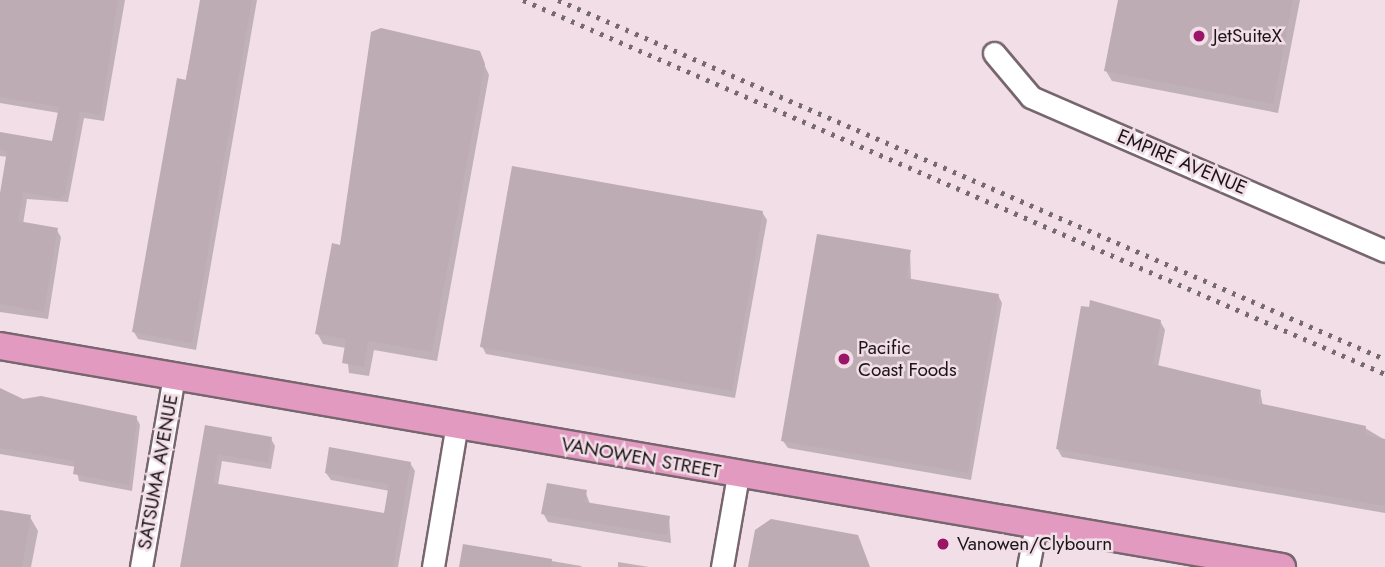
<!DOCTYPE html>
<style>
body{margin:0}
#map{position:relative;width:1385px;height:567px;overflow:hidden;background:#f1dee6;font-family:Jost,sans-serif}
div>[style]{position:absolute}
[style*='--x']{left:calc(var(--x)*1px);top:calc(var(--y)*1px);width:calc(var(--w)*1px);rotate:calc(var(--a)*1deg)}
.shadow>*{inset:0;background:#0003}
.building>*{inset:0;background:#bdacb3}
.roads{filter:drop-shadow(2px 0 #77666e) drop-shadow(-2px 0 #77666e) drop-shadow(0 2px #77666e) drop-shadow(0 -2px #77666e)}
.minor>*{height:21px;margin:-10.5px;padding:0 10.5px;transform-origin:10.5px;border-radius:10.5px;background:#fff}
.major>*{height:26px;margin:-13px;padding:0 13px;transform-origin:13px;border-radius:13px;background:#e29ac1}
.rail>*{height:5px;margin-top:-2.5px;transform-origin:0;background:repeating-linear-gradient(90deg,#756a6f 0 3.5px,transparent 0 10.5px)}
.dots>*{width:19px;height:19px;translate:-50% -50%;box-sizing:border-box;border:4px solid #f1dee6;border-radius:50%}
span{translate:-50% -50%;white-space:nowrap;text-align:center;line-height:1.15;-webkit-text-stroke:5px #f1dee6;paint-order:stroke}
.poi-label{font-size:19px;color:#1b1518}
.left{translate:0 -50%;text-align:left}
.street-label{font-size:19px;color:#1b1518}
</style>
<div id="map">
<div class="shadow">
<div style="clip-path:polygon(0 0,125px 0,104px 121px,84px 118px,68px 202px,27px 199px,23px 224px,56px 229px,61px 237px,48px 319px,0 312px,0 204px,8px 157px,0 156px,0 134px,53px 143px,59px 113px,0 103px)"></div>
<div style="clip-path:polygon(202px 0,257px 0,196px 350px,138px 339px,134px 332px)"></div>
<div style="clip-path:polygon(1120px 0,1300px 0,1278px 113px,1112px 81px,1106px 71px)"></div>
<div style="clip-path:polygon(484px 64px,489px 75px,437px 361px,374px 350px,369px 376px,349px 373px,346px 348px,323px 344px,317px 333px,342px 247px)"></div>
<div style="clip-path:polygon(762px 212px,767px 220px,735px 398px,486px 354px,482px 346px)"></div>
<div style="clip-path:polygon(910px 252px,911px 280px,998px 295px,1002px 303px,971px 480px,788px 448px,783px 441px)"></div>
<div style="clip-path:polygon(1160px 321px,1165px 330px,1158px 367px,1260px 391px,1263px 406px,1365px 428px,1385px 440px,1385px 513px,1062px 457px,1057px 448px)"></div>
<div style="clip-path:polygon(0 390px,22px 400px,41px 397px,136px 417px,140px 425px,132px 491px,79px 481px,76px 467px,0 454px)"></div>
<div style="clip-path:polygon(207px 427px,271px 439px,275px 446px,271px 469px,222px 461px,218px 485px,385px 515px,390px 491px,331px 480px,326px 473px,410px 463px,415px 471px,398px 567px,182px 567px)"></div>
<div style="clip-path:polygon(585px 491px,590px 504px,669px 518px,671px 543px,548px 522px,543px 513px)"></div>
<div style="clip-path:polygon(0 512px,30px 517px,38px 531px,31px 567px,0 567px)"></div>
<div style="clip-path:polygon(465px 546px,581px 566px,582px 567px,461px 567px)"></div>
<div style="clip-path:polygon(618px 562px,649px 567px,618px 567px)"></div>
</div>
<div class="building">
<div style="clip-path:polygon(0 0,118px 0,101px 115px,80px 111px,65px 194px,60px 199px,23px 192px,18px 221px,58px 228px,44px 312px,0 304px,0 193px,7px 151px,0 150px,0 132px,52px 141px,59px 107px,0 97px)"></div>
<div style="clip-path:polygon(200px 0,252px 0,192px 343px,132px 332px,177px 78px,186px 80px)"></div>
<div style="clip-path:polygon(1118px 0,1293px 0,1273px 104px,1104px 71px)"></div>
<div style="clip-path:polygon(381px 28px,480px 51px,485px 64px,432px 352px,368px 341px,364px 367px,342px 363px,346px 339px,315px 334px,332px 243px,340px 245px,371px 32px)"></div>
<div style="clip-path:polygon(512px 166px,763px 211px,732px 391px,480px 347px)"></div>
<div style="clip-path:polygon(817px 234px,911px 250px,906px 278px,999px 294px,968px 473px,781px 441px)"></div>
<div style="clip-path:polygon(1090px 300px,1161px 320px,1153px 364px,1261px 390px,1258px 403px,1366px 426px,1365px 435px,1385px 439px,1385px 506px,1056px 449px,1081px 306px,1089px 307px)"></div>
<div style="clip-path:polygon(0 388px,23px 399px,41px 396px,137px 416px,129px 485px,73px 474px,75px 461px,0 448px)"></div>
<div style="clip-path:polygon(205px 425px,272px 437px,268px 463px,218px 454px,213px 483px,384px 513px,389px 484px,325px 473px,329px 447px,411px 462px,393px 567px,180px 567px)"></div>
<div style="clip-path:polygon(547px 483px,587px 490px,585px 502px,670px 516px,667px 535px,541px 514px)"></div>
<div style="clip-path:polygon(0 510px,31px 515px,22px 567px,0 567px)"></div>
<div style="clip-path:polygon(771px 519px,858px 535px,870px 567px,748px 567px,755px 530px)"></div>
<div style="clip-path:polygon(463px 544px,552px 559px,551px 567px,459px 567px)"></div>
</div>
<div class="roads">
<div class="minor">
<div style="--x:994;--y:53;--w:57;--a:49.9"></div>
<div style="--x:1031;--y:97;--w:386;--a:23.5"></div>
<div style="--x:141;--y:567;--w:194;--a:-80.2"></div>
<div style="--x:433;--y:567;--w:145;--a:-80.5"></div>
<div style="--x:722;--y:567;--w:93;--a:-80.1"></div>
<div style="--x:1028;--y:567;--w:42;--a:-79"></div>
</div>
<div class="major">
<div style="--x:0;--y:346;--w:1301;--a:9.78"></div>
</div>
</div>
<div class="rail">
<div style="--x:523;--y:0;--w:940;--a:23.45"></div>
<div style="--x:558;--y:0;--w:902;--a:23.47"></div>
</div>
<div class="dots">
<div style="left:1199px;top:36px;background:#9a1568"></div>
<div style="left:844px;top:359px;background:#9a1568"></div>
<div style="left:943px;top:544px;background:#9a1568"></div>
</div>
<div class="poi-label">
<span class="left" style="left:1213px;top:36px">JetSuiteX</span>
<span class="left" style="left:858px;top:359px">Pacific<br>Coast Foods</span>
<span class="left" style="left:957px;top:544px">Vanowen/Clybourn</span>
</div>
<div class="street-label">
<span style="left:1182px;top:162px;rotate:23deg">EMPIRE AVENUE</span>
<span style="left:641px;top:458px;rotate:10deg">VANOWEN STREET</span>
<span style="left:158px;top:472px;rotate:-80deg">SATSUMA AVENUE</span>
</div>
</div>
